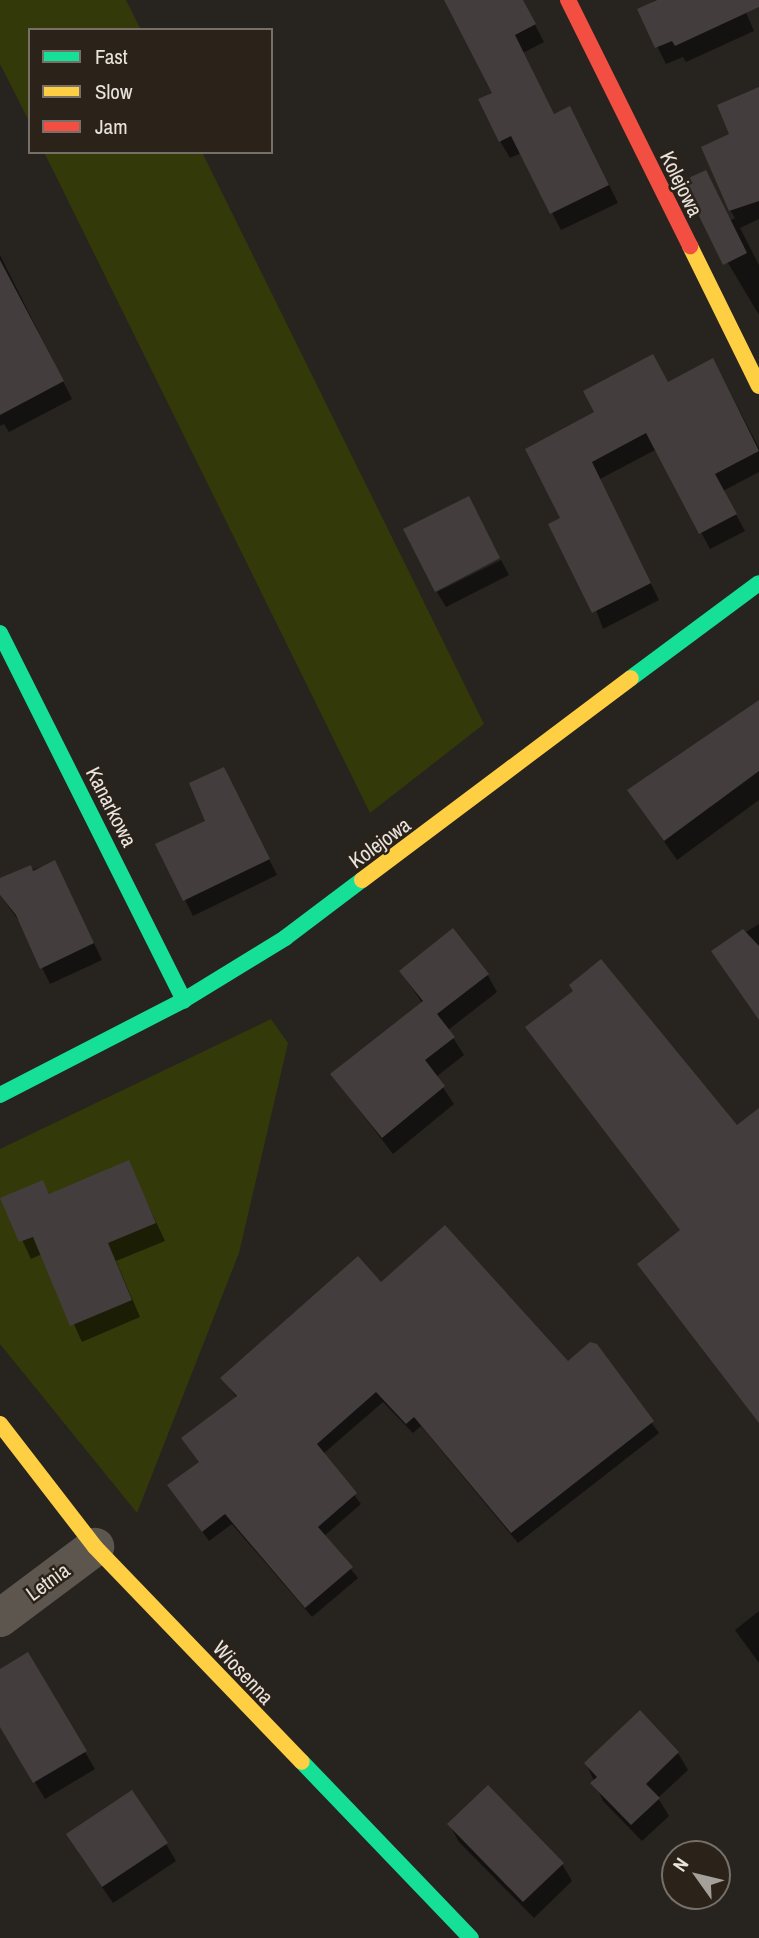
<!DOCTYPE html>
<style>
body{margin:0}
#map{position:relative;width:759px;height:1938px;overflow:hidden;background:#27231e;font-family:"Archivo Narrow",sans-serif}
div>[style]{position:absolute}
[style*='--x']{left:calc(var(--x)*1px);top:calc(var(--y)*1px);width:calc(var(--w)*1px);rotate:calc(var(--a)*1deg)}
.green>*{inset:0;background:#34390a}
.shadow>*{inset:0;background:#0007}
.building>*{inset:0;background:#433e3d}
.street>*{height:38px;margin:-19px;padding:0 19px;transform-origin:19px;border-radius:19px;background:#5d564f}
.fast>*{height:16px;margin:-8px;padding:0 8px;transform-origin:8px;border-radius:8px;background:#16e098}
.slow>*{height:16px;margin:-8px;padding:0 8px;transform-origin:8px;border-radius:8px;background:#ffcf43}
.jam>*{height:16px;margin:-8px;padding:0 8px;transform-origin:8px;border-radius:8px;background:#f24e42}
span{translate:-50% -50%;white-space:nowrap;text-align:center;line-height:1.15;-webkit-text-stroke:5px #2b231a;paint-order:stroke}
.street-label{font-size:21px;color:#e9e3dd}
.legend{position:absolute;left:28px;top:28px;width:245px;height:126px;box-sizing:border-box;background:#2b231a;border:2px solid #777068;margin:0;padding:9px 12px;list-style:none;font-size:21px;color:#e9e3dd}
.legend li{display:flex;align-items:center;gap:14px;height:35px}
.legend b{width:35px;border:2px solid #777068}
.north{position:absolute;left:661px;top:1840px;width:70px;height:70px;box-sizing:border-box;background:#2b231a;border:2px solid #777068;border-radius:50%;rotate:304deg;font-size:19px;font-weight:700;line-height:28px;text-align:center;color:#e9e3dd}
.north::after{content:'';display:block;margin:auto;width:24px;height:32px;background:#a5a09a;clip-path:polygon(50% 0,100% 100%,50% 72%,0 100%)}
</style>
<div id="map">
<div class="green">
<div style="clip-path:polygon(0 0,126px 0,141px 30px,30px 30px,30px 123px,0 64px)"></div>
<div style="clip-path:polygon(44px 152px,202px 152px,484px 724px,370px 813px)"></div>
<div style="clip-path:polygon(271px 1019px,288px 1043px,239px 1253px,137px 1513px,0 1344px,0 1149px)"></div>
</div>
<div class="shadow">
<div style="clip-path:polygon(446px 0,522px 0,544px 42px,523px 53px,554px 116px,580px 126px,618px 203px,561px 230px,521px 153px,510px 158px,500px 141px,494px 93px)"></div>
<div style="clip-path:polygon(656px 0,748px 0,742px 3px,754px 31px,686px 62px,683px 57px,666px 64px,639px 10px)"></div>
<div style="clip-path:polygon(759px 89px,759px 219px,740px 228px,759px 265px,759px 315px,709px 231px,735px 218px,730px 210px,732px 135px)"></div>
<div style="clip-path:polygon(0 255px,72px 399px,9px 432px,4px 424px,0 426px)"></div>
<div style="clip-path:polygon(722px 377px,759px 448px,759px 472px,723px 491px,745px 531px,710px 549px,657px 449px,600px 479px,659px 600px,603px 629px,563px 519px,528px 449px,668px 384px)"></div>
<div style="clip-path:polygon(501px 560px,509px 575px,446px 607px,437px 592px)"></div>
<div style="clip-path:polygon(759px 701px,759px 800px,677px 860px,629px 791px)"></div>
<div style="clip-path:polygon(232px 785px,277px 875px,193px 916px,158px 845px,208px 821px)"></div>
<div style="clip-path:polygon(55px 862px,102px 960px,50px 984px,22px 925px,0 895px,0 881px)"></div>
<div style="clip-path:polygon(759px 924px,759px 1017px,713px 952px)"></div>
<div style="clip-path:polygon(401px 972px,487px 974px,497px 992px,448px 1030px,464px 1055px,436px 1077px,454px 1104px,393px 1154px,332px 1075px,423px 1004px)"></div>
<div style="clip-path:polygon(128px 1162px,165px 1241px,116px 1261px,140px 1317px,82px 1342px,42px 1254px,31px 1259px,3px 1199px,42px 1182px,50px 1195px)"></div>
<div style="clip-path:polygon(381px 1285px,567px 1364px,596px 1346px,659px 1433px,518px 1543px,421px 1426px,413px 1433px,383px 1402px,323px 1454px,361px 1504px,324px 1536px,358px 1578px,312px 1617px,232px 1524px,209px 1541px,176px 1496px,200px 1463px,183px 1438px,237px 1398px,222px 1378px)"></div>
<div style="clip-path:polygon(759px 1611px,759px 1663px,735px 1630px)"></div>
<div style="clip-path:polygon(28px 1655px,95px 1769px,45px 1799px,0 1724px,0 1671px)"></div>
<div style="clip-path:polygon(678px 1753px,688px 1770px,658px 1798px,669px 1816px,642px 1841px,603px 1801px,586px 1763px)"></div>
<div style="clip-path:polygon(449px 1824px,562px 1864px,572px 1881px,534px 1918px,459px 1842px)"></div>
<div style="clip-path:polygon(166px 1844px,176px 1861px,113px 1903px,78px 1852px)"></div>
</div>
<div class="building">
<div style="clip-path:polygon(444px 0,523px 0,536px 24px,515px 35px,554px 114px,570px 106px,609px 185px,550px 214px,511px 136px,499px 142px,478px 99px,492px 93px)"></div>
<div style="clip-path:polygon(657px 0,759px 0,759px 7px,675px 46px,672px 41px,655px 48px,637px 9px)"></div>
<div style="clip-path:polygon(759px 87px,759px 201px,729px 211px,701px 147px,729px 134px,717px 105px)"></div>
<div style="clip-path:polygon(706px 170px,747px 253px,723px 265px,682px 181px)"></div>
<div style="clip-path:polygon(0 260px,64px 381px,0 415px)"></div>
<div style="clip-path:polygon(653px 354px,668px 382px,713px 358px,759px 451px,715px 474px,737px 514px,699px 534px,646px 433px,592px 462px,651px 583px,592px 613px,548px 524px,560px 518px,525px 449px,594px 412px,583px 391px)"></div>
<div style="clip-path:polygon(469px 496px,500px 558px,435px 592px,403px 529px)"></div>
<div style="clip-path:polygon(759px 700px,759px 771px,664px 841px,627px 790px)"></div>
<div style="clip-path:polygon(224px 767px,270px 859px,183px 901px,155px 844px,205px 821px,189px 783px)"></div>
<div style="clip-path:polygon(55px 860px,94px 943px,40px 969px,16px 915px,0 895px,0 878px,31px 865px,33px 871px)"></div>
<div style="clip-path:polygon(453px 928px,489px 974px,437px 1014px,455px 1037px,425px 1060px,445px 1086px,382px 1138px,330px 1074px,423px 1001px,399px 971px)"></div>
<div style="clip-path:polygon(743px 929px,759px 946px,759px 1020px,711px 951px)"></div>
<div style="clip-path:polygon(601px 959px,737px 1125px,759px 1108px,759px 1423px,637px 1264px,680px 1230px,525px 1027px,573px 991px,569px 985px)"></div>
<div style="clip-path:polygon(129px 1160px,156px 1223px,108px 1243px,132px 1300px,70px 1326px,33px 1237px,19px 1242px,0 1198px,43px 1180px,49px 1194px)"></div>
<div style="clip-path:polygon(445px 1225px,568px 1361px,590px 1342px,597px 1344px,654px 1421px,511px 1533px,414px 1417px,406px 1424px,376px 1392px,317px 1444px,357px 1493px,318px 1527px,353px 1567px,305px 1608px,225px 1514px,202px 1532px,167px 1485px,199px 1462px,181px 1438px,237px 1396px,220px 1378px,358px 1256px,381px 1282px)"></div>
<div style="clip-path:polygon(28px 1652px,87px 1751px,33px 1783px,0 1727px,0 1669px)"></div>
<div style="clip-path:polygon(640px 1710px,679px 1752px,646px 1784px,660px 1798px,631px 1825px,590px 1783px,597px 1777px,584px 1763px)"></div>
<div style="clip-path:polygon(488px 1785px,564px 1863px,523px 1902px,447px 1824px)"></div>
<div style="clip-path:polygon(132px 1790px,168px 1843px,102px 1887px,66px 1834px)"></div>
</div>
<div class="street">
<div style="--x:0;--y:1618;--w:119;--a:-36.8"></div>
</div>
<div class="fast">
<div style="--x:0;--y:633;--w:411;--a:63.4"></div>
<div style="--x:631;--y:678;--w:159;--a:-36.6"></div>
<div style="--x:0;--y:1095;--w:207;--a:-27.3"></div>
<div style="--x:184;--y:1000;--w:119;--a:-31.5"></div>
<div style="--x:285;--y:938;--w:96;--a:-37"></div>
<div style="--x:302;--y:1762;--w:244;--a:46.2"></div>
</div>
<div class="slow">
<div style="--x:690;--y:246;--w:156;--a:63.8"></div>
<div style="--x:362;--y:880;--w:336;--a:-36.9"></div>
<div style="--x:0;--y:1424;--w:155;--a:52.3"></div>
<div style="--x:95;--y:1547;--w:298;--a:46.1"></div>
</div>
<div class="jam">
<div style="--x:568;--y:0;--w:275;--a:63.6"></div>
</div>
<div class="street-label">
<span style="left:681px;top:184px;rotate:64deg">Kolejowa</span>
<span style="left:111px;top:807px;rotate:63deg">Kanarkowa</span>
<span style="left:380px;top:843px;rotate:-36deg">Kolejowa</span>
<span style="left:48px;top:1582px;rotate:-36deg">Letnia</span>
<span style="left:243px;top:1673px;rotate:47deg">Wiosenna</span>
</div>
<ul class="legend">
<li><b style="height:9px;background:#16e098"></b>Fast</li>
<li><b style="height:9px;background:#ffcf43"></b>Slow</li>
<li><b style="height:9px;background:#f24e42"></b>Jam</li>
</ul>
<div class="north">N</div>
</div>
